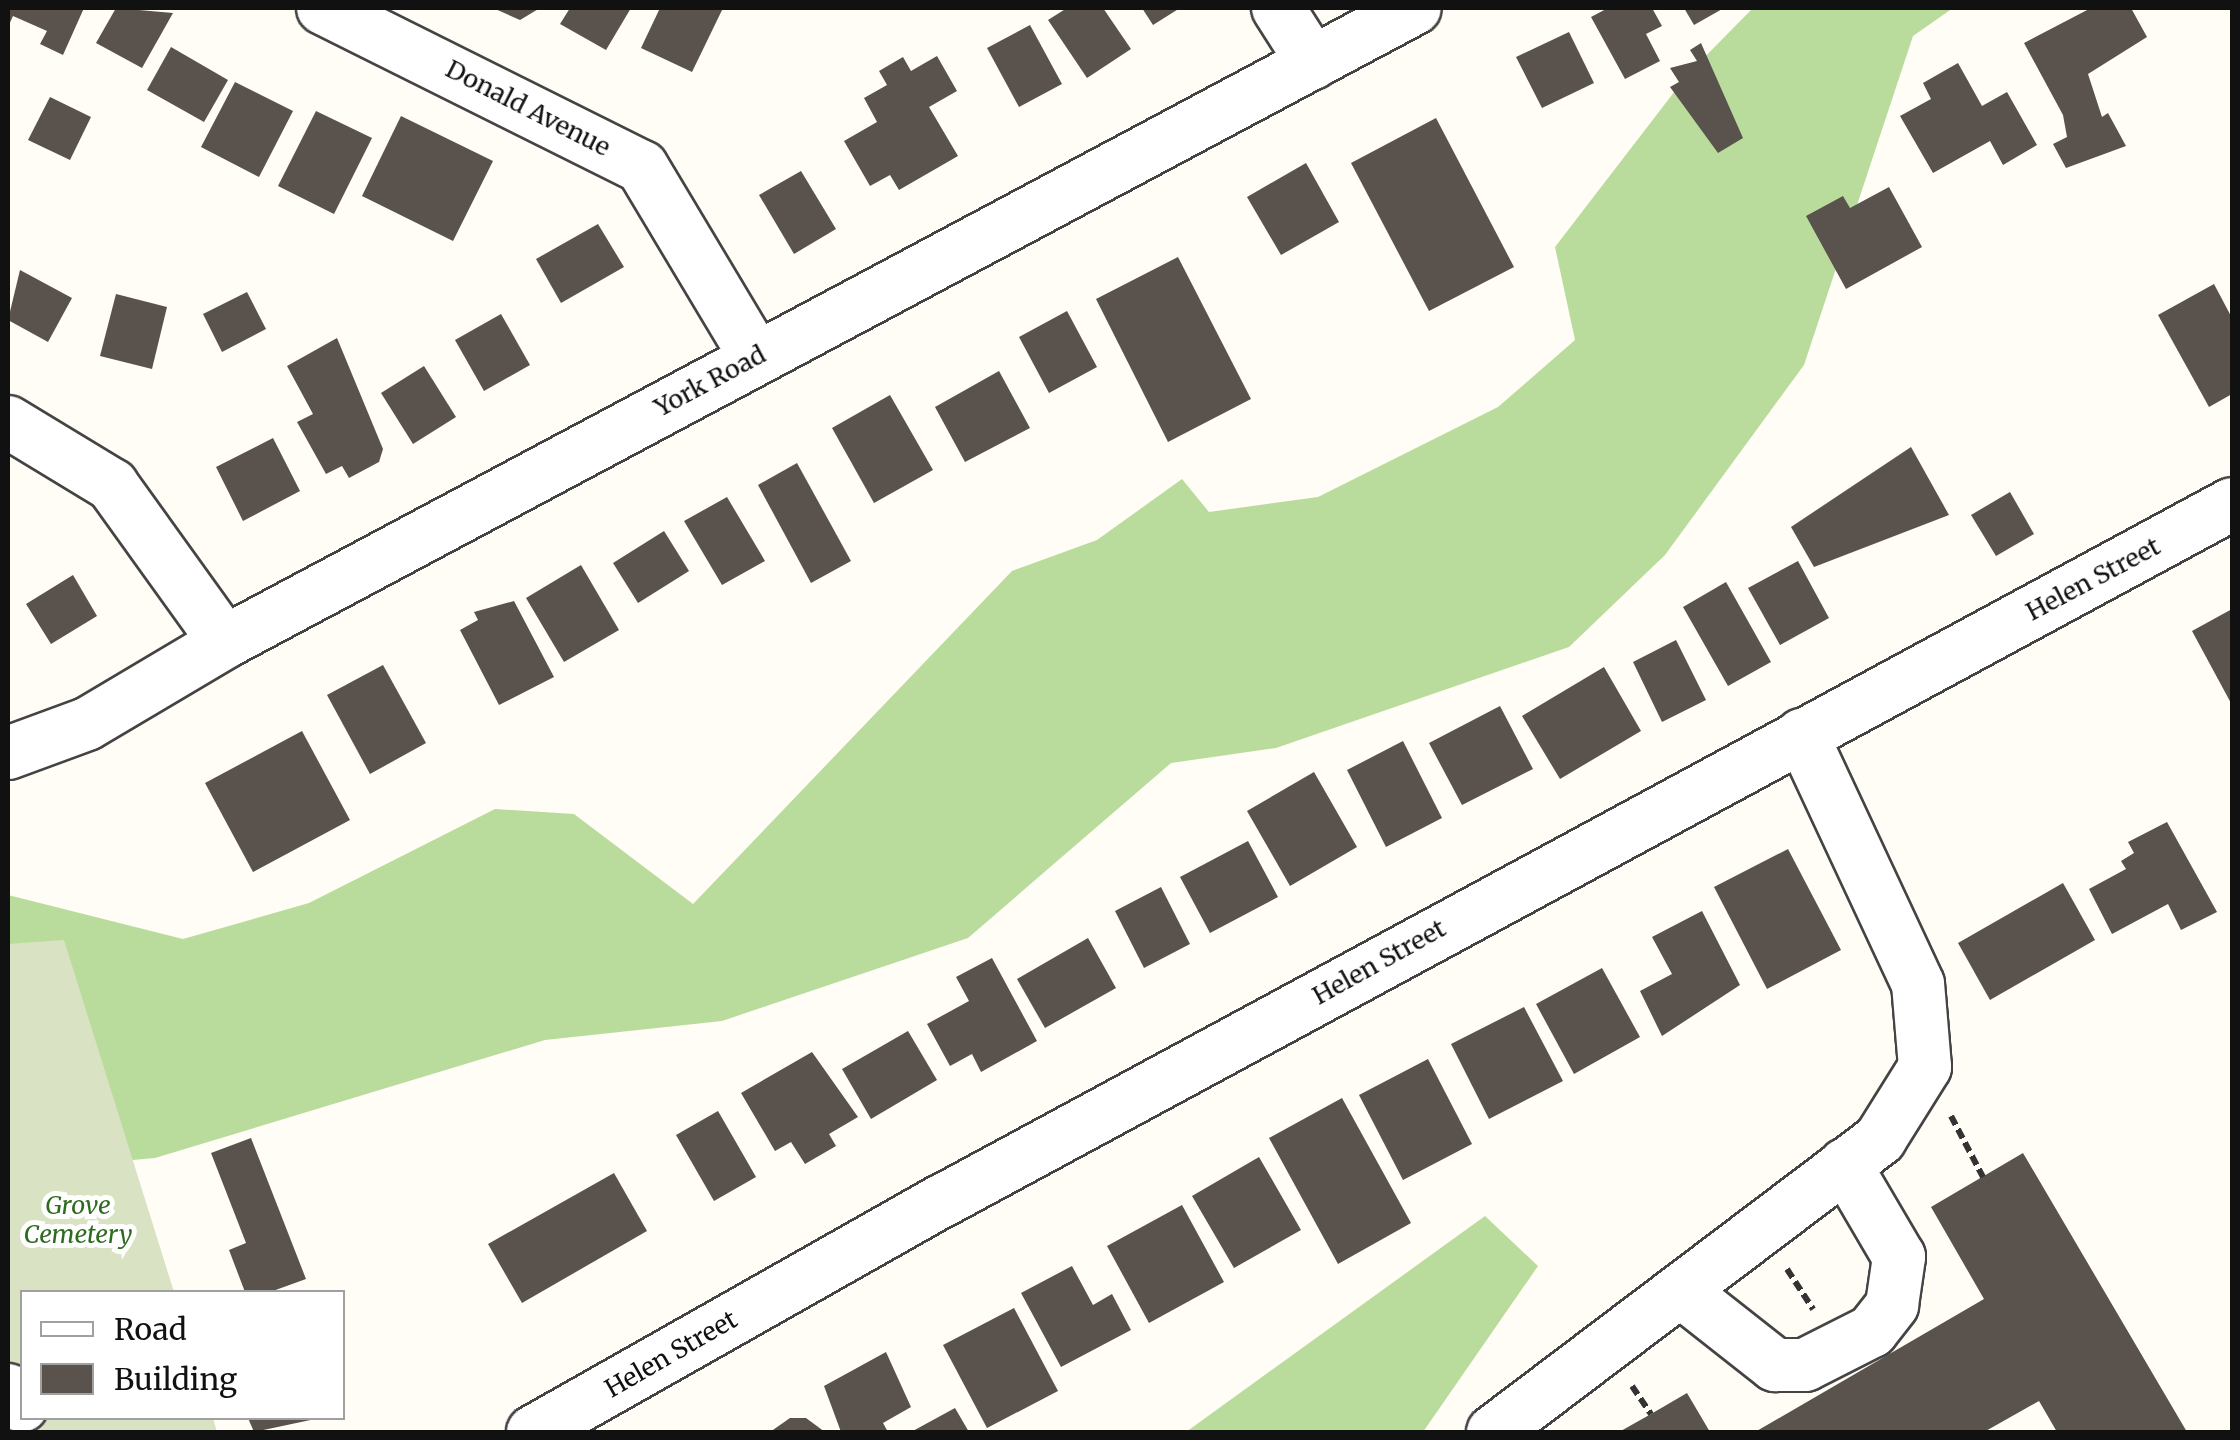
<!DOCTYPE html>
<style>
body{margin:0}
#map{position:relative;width:2240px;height:1440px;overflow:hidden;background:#fffdf5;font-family:Merriweather,serif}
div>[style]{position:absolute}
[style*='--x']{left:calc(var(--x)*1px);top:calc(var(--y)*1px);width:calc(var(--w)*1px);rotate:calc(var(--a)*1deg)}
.forest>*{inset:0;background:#b9dc9c}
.cemetery>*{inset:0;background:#d9e3c4}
.building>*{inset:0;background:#5a524d}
.path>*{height:6px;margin-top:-3px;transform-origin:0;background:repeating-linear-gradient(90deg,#333 0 10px,transparent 0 15px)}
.roads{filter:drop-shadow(2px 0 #444) drop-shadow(-2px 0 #444) drop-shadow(0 2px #444) drop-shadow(0 -2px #444)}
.minor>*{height:52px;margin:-26px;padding:0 26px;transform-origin:26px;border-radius:26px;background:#fff}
span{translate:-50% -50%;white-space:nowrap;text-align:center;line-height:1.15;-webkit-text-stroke:10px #fff;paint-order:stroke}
.street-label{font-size:25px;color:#111}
.park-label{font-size:25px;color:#2f6b1f;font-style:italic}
.frame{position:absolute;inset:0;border:10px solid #111;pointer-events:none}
.legend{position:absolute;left:20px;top:1290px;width:325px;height:130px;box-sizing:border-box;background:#fff;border:2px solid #a0a0a0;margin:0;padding:12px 18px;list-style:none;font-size:30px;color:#111}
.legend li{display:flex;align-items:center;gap:20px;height:50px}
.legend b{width:50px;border:2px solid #a0a0a0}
</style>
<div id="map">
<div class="forest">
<div style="clip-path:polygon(1753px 8px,1953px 8px,1913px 36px,1804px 365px,1665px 555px,1569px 647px,1276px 748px,1171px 763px,968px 938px,722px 1021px,545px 1040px,155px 1158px,8px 1171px,8px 895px,183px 939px,309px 903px,495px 809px,574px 814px,693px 904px,1012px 571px,1097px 540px,1182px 479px,1209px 512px,1318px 497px,1498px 407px,1575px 340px,1555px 247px,1688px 74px)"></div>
<div style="clip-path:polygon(1485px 1216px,1538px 1266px,1423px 1432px,1186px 1432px)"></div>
</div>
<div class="cemetery">
<div style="clip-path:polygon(64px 940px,174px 1292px,22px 1292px,22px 1418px,213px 1418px,217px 1432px,8px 1432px,8px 944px)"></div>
</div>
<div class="building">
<div style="clip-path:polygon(8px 8px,84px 8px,63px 55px,40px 44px,47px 31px,13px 16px,8px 27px)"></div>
<div style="clip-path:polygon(116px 8px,173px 13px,142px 68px,96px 43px)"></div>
<div style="clip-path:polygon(493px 8px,540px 8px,520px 20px)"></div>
<div style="clip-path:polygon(570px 8px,631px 8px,606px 50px,560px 24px)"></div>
<div style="clip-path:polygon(660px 8px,723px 8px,692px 72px,641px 48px)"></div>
<div style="clip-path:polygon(1067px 8px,1103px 8px,1131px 49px,1087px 78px,1048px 20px)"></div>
<div style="clip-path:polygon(1142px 8px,1180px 8px,1153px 25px)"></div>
<div style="clip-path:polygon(1608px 8px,1652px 8px,1662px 26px,1646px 34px,1660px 61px,1625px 79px,1591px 17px)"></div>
<div style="clip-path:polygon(1684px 8px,1724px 8px,1694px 25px)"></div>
<div style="clip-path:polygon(2091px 8px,2131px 8px,2147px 37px,2088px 74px,2102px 117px,2108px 113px,2126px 146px,2066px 168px,2053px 144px,2067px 137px,2063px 115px,2024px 43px)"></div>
<div style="clip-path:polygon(1030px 25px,1062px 84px,1019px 107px,987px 48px)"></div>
<div style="clip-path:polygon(1569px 32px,1594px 83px,1542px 108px,1516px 57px)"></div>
<div style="clip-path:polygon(1701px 43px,1743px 138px,1718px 153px,1670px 87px,1679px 82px,1670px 68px,1697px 61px,1690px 50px)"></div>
<div style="clip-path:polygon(171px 47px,228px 80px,204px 122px,147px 90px)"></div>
<div style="clip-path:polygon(937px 56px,957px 91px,929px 107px,958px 156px,899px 190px,890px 175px,870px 186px,844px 141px,877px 122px,864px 98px,887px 85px,879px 71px,903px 57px,911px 71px)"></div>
<div style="clip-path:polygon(1958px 63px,1982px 106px,2007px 92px,2037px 145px,2003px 165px,1990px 141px,1933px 173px,1900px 116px,1931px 99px,1923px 83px)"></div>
<div style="clip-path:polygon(235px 82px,293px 111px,259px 177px,201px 147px)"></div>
<div style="clip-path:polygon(50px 97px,91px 117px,70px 160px,28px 140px)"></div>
<div style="clip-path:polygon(316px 111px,372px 138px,334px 214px,278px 186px)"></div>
<div style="clip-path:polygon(401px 116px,493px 161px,453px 241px,362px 196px)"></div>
<div style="clip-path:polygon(1436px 118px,1514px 267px,1429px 311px,1351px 163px)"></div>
<div style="clip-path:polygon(1306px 163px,1339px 222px,1281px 255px,1247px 197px)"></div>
<div style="clip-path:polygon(801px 171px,836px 229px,794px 254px,759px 195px)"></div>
<div style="clip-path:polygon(1889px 187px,1922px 247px,1846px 289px,1806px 216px,1843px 196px,1850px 208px)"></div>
<div style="clip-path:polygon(598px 224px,624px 267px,561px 303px,536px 259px)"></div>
<div style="clip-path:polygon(1178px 257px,1251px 399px,1168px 442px,1096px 299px)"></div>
<div style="clip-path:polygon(20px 270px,72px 298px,48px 342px,8px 320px)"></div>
<div style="clip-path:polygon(2214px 284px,2232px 318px,2232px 394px,2209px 407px,2158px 315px)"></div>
<div style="clip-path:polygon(247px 292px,266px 329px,222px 352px,203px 314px)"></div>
<div style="clip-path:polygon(116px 294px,167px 307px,152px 369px,100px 356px)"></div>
<div style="clip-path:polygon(1067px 311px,1097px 367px,1049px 393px,1019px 337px)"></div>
<div style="clip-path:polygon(501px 314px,530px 365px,484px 391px,455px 340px)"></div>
<div style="clip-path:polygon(337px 338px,383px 449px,379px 462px,349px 478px,342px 466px,326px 474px,297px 422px,313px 414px,287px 366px)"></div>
<div style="clip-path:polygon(424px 366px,456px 417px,413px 444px,381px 393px)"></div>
<div style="clip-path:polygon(999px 371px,1030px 428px,965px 462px,935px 407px)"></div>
<div style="clip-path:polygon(890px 395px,933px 470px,874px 503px,832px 428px)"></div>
<div style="clip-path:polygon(273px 438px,300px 491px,243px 521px,216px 467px)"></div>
<div style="clip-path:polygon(1911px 447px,1949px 515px,1814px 567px,1791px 527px)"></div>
<div style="clip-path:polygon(797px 463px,851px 561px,811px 583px,758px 485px)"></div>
<div style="clip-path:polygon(2010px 492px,2034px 534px,1996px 556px,1971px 515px)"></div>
<div style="clip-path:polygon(727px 497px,765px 561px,722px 585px,684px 521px)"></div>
<div style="clip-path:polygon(664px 531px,689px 571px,638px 603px,613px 563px)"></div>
<div style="clip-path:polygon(1798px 561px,1829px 618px,1780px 645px,1748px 588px)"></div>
<div style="clip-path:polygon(581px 565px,619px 630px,564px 662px,526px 598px)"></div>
<div style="clip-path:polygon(73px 575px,97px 616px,51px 644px,26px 604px)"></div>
<div style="clip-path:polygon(1726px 582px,1771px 662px,1728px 686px,1683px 607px)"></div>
<div style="clip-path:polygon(514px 601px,554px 677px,499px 705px,460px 630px,478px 620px,474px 612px)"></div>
<div style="clip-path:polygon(2232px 609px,2232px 705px,2192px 631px)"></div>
<div style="clip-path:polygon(1676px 640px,1706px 700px,1662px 722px,1633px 662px)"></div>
<div style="clip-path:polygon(383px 665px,426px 743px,370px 774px,327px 695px)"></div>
<div style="clip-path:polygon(1604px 667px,1641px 731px,1560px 779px,1522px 716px)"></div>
<div style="clip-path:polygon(1500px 706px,1533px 769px,1462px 805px,1429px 743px)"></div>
<div style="clip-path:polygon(302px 731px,350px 820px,253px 872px,205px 783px)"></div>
<div style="clip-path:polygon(1403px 741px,1442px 818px,1386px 847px,1347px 770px)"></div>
<div style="clip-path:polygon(1314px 772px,1357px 847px,1290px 886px,1247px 811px)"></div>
<div style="clip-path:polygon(2167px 822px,2217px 912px,2181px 930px,2168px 904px,2112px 934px,2089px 889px,2126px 869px,2121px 861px,2134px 853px,2128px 842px)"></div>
<div style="clip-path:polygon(1248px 841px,1278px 897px,1210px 933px,1180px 877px)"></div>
<div style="clip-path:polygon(1788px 849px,1841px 950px,1767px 989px,1714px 887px)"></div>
<div style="clip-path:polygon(2063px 883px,2095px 940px,1990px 1000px,1958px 943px)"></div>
<div style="clip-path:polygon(1161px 887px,1190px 944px,1144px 968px,1115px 911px)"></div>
<div style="clip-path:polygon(1702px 911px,1740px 985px,1662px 1036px,1640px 991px,1672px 974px,1652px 937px)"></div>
<div style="clip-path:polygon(1088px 938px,1116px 988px,1045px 1028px,1017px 979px)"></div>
<div style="clip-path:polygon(992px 958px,1037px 1041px,981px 1072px,972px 1054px,950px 1066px,927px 1024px,969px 1001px,956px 977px)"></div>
<div style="clip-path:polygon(1602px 968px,1640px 1037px,1574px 1074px,1536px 1004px)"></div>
<div style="clip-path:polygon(1524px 1007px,1563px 1081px,1489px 1119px,1451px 1044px)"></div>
<div style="clip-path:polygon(908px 1031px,937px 1080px,871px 1119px,842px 1069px)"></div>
<div style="clip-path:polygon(812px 1052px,858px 1117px,829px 1134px,836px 1146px,805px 1164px,791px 1142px,775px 1151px,741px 1093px)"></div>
<div style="clip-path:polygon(1428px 1059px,1472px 1144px,1403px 1180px,1359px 1095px)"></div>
<div style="clip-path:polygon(1342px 1098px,1411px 1223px,1338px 1264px,1269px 1138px)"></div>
<div style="clip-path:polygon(718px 1111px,756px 1177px,714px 1201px,676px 1135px)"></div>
<div style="clip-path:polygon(251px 1138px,306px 1279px,270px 1292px,245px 1292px,229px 1250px,246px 1243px,211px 1153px)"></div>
<div style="clip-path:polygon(2023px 1153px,2187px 1432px,2057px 1432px,2039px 1401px,1984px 1432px,1755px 1432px,1984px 1299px,1931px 1207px)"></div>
<div style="clip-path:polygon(1259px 1157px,1301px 1230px,1234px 1268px,1192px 1196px)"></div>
<div style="clip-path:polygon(614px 1173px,647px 1231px,522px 1303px,488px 1244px)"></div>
<div style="clip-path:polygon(1182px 1205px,1224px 1282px,1149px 1323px,1107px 1246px)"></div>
<div style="clip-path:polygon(1072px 1266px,1093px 1305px,1112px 1294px,1131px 1330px,1061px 1367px,1021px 1293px)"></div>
<div style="clip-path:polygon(1014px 1308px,1058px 1391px,987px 1428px,943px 1345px)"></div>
<div style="clip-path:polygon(886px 1352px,911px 1407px,883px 1423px,888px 1432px,841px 1432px,824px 1386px)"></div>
<div style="clip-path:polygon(1687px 1393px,1710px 1432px,1619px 1432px,1651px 1414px)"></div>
<div style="clip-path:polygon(955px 1408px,969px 1432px,911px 1432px)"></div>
<div style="clip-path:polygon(248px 1418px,320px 1418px,254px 1432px)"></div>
<div style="clip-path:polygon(790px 1418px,806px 1418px,825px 1432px,770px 1432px)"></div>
</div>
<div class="path">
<div style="--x:1951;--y:1116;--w:69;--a:62.3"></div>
<div style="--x:1787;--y:1269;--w:48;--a:57"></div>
<div style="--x:1632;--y:1386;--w:34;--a:56"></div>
</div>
<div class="roads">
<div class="minor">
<div style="--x:323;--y:8;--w:356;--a:26.5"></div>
<div style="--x:642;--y:167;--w:220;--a:59.1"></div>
<div style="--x:1278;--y:8;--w:65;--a:57.5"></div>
<div style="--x:8;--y:422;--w:122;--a:31.2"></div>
<div style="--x:112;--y:485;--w:193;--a:54.3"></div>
<div style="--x:8;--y:753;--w:84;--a:-20.2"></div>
<div style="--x:87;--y:724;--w:161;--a:-30.7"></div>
<div style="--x:225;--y:642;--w:1348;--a:-28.05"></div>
<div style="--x:1681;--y:1291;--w:120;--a:38.2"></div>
<div style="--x:1775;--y:1365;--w:30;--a:0"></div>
<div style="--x:1805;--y:1365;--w:75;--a:-26.9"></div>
<div style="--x:1872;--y:1331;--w:33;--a:-52"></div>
<div style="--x:1892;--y:1305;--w:49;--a:-81.7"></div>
<div style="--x:1899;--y:1257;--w:107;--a:-120.4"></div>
<div style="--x:8;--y:1390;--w:21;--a:49"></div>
<div style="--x:533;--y:1432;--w:470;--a:-29.5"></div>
<div style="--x:942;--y:1201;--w:1466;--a:-28.38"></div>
<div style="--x:1493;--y:1432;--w:485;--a:-37.1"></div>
<div style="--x:1880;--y:1139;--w:85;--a:-58"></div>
<div style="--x:1925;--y:1067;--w:83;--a:-94.8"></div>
<div style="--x:1918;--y:984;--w:275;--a:-115"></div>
</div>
</div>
<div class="street-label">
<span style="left:528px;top:108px;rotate:27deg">Donald Avenue</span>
<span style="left:710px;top:381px;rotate:-28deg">York Road</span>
<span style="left:2093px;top:579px;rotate:-28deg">Helen Street</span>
<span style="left:1379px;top:962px;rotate:-29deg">Helen Street</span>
<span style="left:671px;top:1354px;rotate:-30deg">Helen Street</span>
</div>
<div class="park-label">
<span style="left:78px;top:1220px">Grove<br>Cemetery</span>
</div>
<div class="frame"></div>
<ul class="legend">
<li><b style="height:12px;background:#fff"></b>Road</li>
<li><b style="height:28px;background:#5a524d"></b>Building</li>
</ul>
</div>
